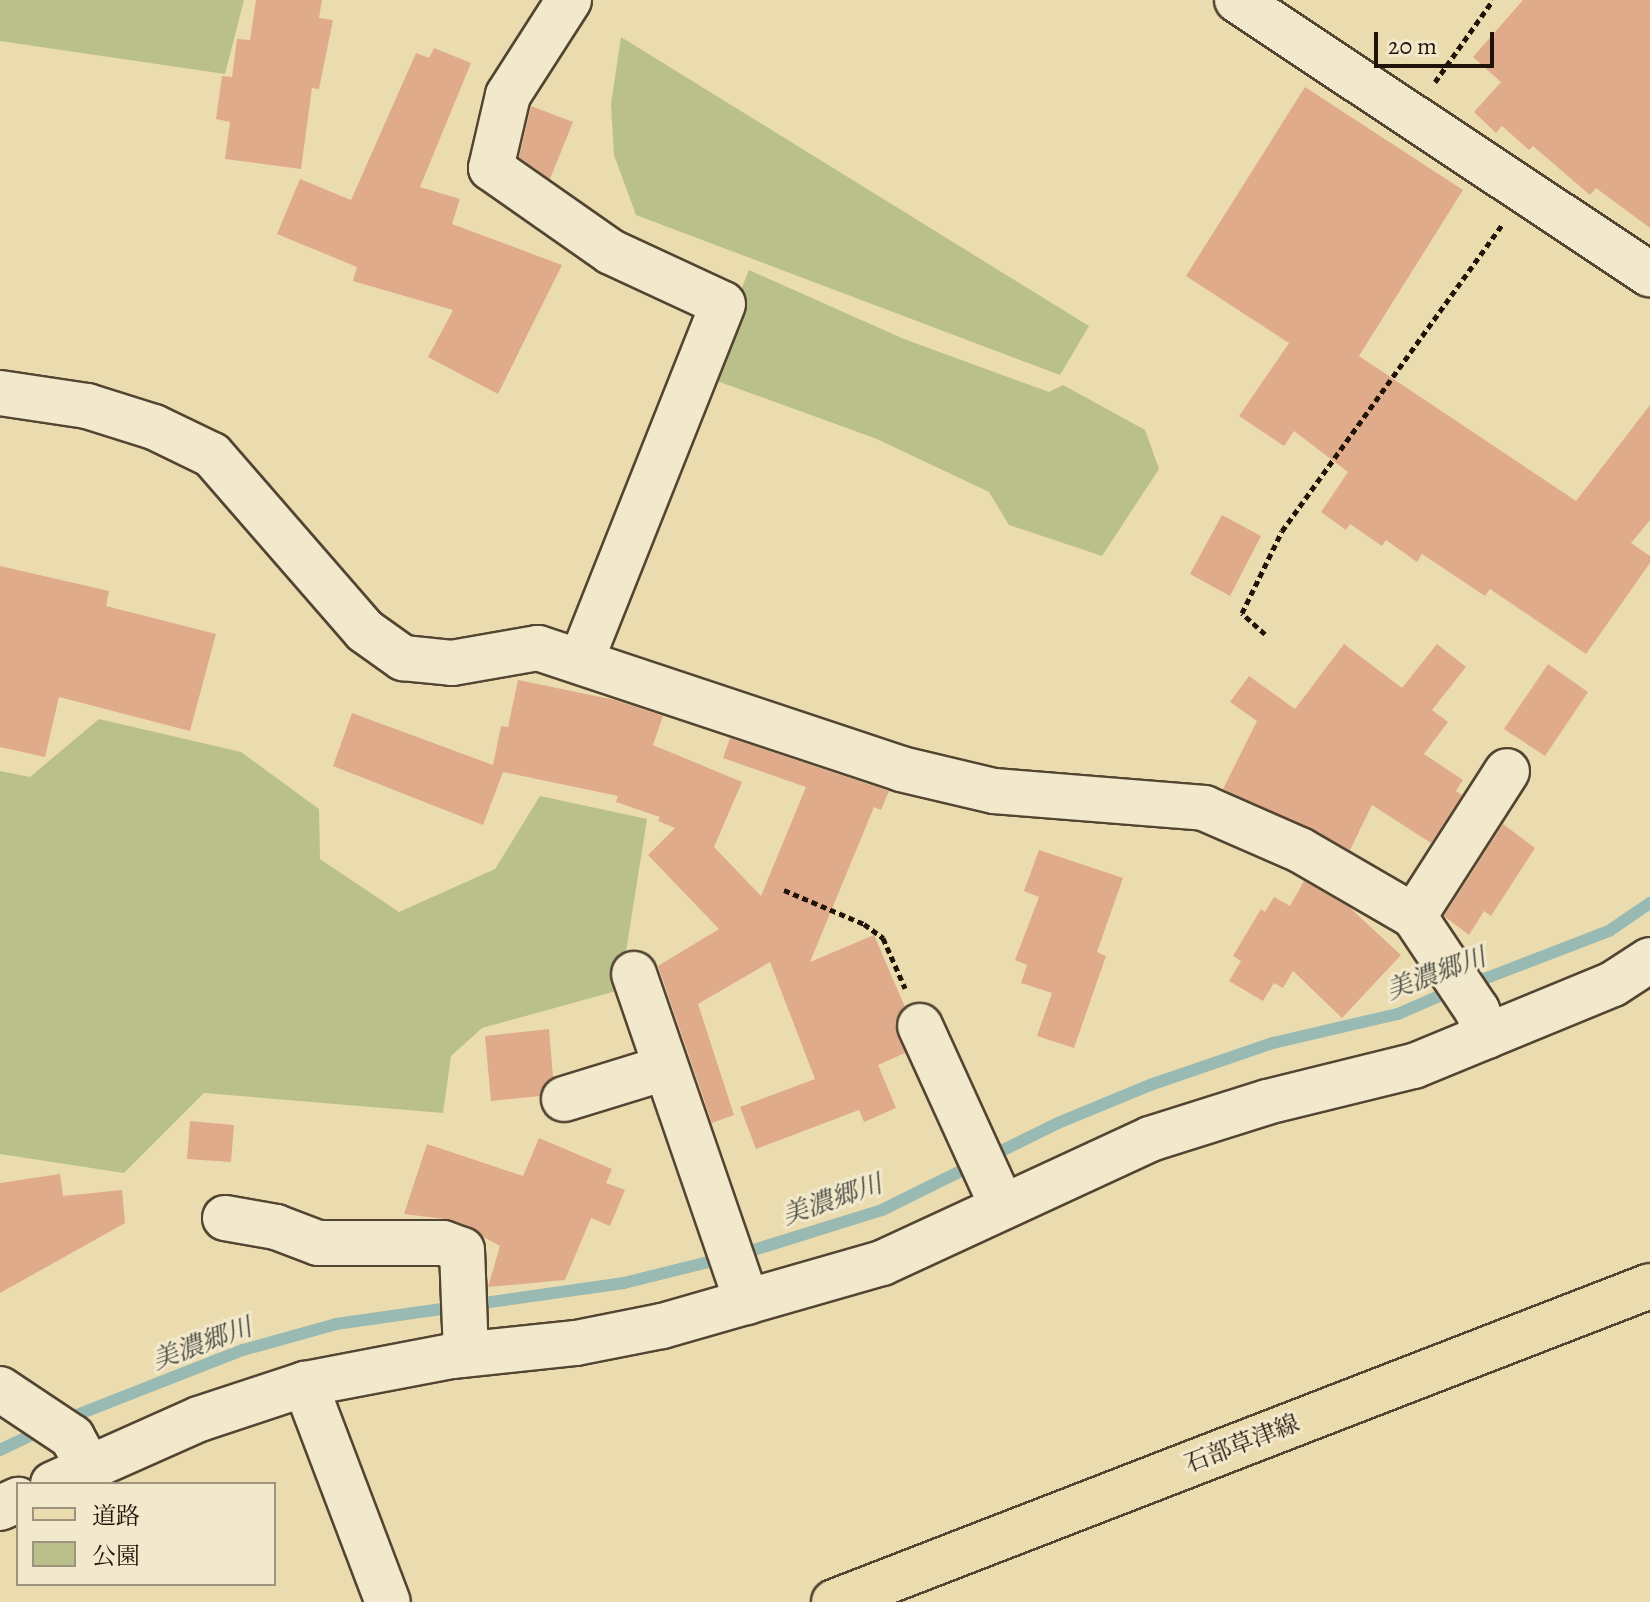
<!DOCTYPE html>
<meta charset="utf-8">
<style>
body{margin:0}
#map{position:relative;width:1650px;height:1602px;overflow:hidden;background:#ebdcb0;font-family:Alegreya,"Noto Serif JP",serif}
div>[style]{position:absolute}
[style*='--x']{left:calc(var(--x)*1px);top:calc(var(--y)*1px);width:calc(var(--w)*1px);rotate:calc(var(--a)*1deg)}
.green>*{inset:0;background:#bac08a}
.stream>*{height:12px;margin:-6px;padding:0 6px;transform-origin:6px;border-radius:6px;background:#99bab2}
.building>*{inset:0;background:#e0ab8b}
.path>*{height:5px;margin-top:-2.5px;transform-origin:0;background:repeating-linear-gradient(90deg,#201308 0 6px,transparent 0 10px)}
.roads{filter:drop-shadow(2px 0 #534532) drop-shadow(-2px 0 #534532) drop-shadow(0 2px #534532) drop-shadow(0 -2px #534532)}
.minor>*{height:44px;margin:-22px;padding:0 22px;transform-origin:22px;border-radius:22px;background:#f2e8cc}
.major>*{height:44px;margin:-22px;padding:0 22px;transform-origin:22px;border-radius:22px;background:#ebdcb0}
span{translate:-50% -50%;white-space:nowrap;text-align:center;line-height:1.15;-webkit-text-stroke:6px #f2e8cc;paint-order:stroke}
.street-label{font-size:24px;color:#201308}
.water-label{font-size:26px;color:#4a4d44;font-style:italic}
.legend{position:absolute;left:16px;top:1482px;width:260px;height:104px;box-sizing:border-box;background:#f2e8cc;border:2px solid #9e937e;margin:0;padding:10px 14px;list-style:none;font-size:24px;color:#201308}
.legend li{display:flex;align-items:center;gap:16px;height:40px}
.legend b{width:40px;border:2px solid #9e937e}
.scale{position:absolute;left:1374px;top:32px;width:120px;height:36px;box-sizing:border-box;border:4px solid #201308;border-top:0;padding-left:10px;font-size:24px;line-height:28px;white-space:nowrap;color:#201308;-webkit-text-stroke:6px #f2e8cc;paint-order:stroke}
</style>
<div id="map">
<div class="green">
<div style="clip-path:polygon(0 0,244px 0,225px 74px,0 41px)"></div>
<div style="clip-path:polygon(621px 37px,1089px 326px,1060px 375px,636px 215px,614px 155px,611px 104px)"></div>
<div style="clip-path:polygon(749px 270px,904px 339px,1049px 392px,1063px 385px,1145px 430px,1159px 469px,1102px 556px,1009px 525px,989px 492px,877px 439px,706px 377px)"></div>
<div style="clip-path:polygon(99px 719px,241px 752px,319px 809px,320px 859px,399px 912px,495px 869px,540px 796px,647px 819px,620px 990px,482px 1028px,451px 1056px,443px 1113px,204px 1093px,124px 1173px,0 1154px,0 771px,30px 777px)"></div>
</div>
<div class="stream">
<div style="--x:1471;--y:984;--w:148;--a:-21"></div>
<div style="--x:1609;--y:931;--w:50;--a:-34.3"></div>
<div style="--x:64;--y:1420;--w:192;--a:-21.4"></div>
<div style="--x:243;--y:1350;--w:97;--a:-15.6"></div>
<div style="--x:336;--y:1324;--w:291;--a:-8.1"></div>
<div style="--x:624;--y:1283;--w:124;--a:-14"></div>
<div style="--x:744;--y:1253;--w:145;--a:-17.3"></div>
<div style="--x:882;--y:1210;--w:196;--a:-26.3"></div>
<div style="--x:1058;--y:1123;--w:100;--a:-22.4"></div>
<div style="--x:1150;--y:1085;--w:130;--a:-18.9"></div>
<div style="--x:1273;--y:1043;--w:128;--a:-13.1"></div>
<div style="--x:1398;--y:1014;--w:60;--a:-23.6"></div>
<div style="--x:0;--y:1450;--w:49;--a:-25.5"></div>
</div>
<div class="building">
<div style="clip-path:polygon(256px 0,322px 0,319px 18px,333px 20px,319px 89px,312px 88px,301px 169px,225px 159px,230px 122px,216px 119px,222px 76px,232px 77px,237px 39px,250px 40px)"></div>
<div style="clip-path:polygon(1523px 0,1650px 0,1650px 228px,1596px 188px,1590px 195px,1533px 146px,1529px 150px,1502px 126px,1496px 133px,1474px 112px,1501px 82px,1473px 57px)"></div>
<div style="clip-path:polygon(434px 48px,471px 63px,420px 187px,460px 199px,452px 224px,562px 265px,498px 394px,428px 357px,453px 310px,353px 281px,357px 267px,277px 234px,300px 179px,351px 200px,416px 53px,429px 58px)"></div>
<div style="clip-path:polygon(1305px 87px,1463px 190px,1359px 356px,1576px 501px,1650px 405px,1650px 520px,1631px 543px,1650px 556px,1650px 563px,1586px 654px,1490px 589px,1485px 596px,1422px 554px,1417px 562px,1386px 540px,1382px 546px,1350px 524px,1346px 530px,1321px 512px,1348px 472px,1294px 431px,1284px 446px,1239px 416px,1289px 343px,1186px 276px)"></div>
<div style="clip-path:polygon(531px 106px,573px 122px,550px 179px,519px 157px)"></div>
<div style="clip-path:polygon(1222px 515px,1261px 536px,1230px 596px,1190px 574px)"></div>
<div style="clip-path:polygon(0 566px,109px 591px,106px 606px,216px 634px,190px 731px,59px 697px,45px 757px,0 747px)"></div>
<div style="clip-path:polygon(1344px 644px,1402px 688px,1437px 644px,1466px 667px,1432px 710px,1448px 722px,1424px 754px,1463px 780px,1456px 791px,1462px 795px,1431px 843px,1372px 805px,1350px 850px,1223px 789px,1257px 721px,1230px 702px,1249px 676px,1295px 709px)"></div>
<div style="clip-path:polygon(1548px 664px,1588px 692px,1545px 756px,1504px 729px)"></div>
<div style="clip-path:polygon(518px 680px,615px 700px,663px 716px,653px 745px,742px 782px,714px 847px,761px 896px,806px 787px,723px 758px,730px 738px,889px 791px,881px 810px,874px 807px,810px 962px,874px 935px,905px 1007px,895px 1024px,905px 1053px,878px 1065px,896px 1108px,864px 1122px,859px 1110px,756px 1149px,740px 1107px,815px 1079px,770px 962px,698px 1004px,734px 1115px,712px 1123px,658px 966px,719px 929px,648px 855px,675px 828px,658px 821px,660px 817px,616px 802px,618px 796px,503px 772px,483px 825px,333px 766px,352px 713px,493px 765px,501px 726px,508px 727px)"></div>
<div style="clip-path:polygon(1503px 824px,1535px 848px,1491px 916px,1484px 911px,1469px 935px,1444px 916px)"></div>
<div style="clip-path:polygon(1039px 850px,1123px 878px,1097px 952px,1106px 956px,1074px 1048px,1037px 1036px,1052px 993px,1021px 983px,1027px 965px,1015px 960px,1039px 897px,1024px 891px)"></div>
<div style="clip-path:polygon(1304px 881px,1349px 907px,1401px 955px,1342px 1018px,1293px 971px,1283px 988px,1274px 983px,1263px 1001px,1229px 981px,1241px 961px,1233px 956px,1261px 909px,1265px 912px,1274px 897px,1290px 906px)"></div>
<div style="clip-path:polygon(549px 1029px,553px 1077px,540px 1096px,491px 1101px,485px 1036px)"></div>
<div style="clip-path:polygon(190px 1121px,234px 1125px,231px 1162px,187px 1159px)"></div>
<div style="clip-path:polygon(539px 1138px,612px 1169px,606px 1183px,625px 1190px,610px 1226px,591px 1218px,565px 1280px,488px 1287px,500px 1246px,452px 1220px,404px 1214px,427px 1144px,523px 1176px)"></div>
<div style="clip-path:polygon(60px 1174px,63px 1196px,122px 1190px,125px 1223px,0 1293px,0 1183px)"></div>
</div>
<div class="path">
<div style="--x:1435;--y:82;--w:100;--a:-54.7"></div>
<div style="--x:1265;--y:634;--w:31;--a:-138"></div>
<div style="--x:1242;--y:613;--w:91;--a:-64"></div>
<div style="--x:1282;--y:531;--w:377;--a:-54.3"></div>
<div style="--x:784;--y:890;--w:87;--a:23"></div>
<div style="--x:864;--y:924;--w:24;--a:36"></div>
<div style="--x:883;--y:938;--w:55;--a:66.3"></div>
</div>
<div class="roads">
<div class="minor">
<div style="--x:569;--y:0;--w:113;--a:122.7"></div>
<div style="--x:508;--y:95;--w:75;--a:103.1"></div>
<div style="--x:491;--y:168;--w:146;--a:35"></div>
<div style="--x:611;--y:252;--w:123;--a:24.9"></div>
<div style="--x:723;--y:304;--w:384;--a:111.7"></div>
<div style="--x:1237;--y:0;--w:496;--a:33.6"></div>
<div style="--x:0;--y:393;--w:88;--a:8.5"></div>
<div style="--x:87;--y:406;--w:70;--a:17.4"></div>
<div style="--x:154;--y:427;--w:64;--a:25.8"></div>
<div style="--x:212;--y:455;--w:233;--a:49"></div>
<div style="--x:365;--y:631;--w:47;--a:35.4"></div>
<div style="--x:403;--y:658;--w:49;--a:5.8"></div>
<div style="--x:452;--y:663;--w:87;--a:-9.9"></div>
<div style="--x:538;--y:648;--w:383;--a:18.4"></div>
<div style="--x:901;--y:769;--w:96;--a:13.3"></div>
<div style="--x:994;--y:791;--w:211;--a:4.6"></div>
<div style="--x:1204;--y:808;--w:105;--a:23.6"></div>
<div style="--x:1300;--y:850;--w:132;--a:30.1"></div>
<div style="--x:1414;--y:916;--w:113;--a:56.2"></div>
<div style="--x:1477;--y:1010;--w:28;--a:69"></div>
<div style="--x:1414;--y:916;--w:172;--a:-57.3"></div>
<div style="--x:634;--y:974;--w:347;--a:71"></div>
<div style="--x:920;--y:1026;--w:198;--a:65.5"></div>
<div style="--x:564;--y:1099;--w:106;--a:-17.1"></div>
<div style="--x:225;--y:1218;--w:52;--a:10"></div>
<div style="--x:276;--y:1227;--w:45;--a:20.9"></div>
<div style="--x:318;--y:1243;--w:125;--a:0"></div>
<div style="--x:443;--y:1243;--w:20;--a:20"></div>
<div style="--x:462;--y:1250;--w:104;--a:87.8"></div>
<div style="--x:305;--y:1384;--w:233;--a:69.2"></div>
<div style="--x:0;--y:1389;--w:87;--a:33.7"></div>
<div style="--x:72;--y:1437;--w:35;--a:61"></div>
<div style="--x:53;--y:1484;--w:160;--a:-24"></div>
<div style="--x:199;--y:1419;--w:112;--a:-18.3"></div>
<div style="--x:305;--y:1384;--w:150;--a:-10.8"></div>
<div style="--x:452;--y:1356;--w:125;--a:-6"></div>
<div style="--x:576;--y:1343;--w:88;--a:-11.2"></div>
<div style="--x:662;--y:1326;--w:229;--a:-16"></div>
<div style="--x:882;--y:1263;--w:295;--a:-24.8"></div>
<div style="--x:1150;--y:1139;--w:123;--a:-17.5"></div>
<div style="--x:1267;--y:1102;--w:151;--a:-13.8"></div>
<div style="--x:1414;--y:1066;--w:215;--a:-22.4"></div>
<div style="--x:1613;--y:984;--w:44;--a:-33"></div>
<div style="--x:0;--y:1508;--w:20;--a:-24"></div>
</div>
<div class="major">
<div style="--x:834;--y:1602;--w:875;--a:-21.17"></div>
</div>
</div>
<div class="street-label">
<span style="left:1242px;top:1444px;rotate:-21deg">石部草津線</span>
</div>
<div class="water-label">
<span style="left:1436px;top:974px;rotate:-20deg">美濃郷川</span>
<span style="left:832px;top:1200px;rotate:-19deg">美濃郷川</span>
<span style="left:202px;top:1344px;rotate:-20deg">美濃郷川</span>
</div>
<ul class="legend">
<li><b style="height:10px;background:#ebdcb0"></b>道路</li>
<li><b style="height:22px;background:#bac08a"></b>公園</li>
</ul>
<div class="scale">20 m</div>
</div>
